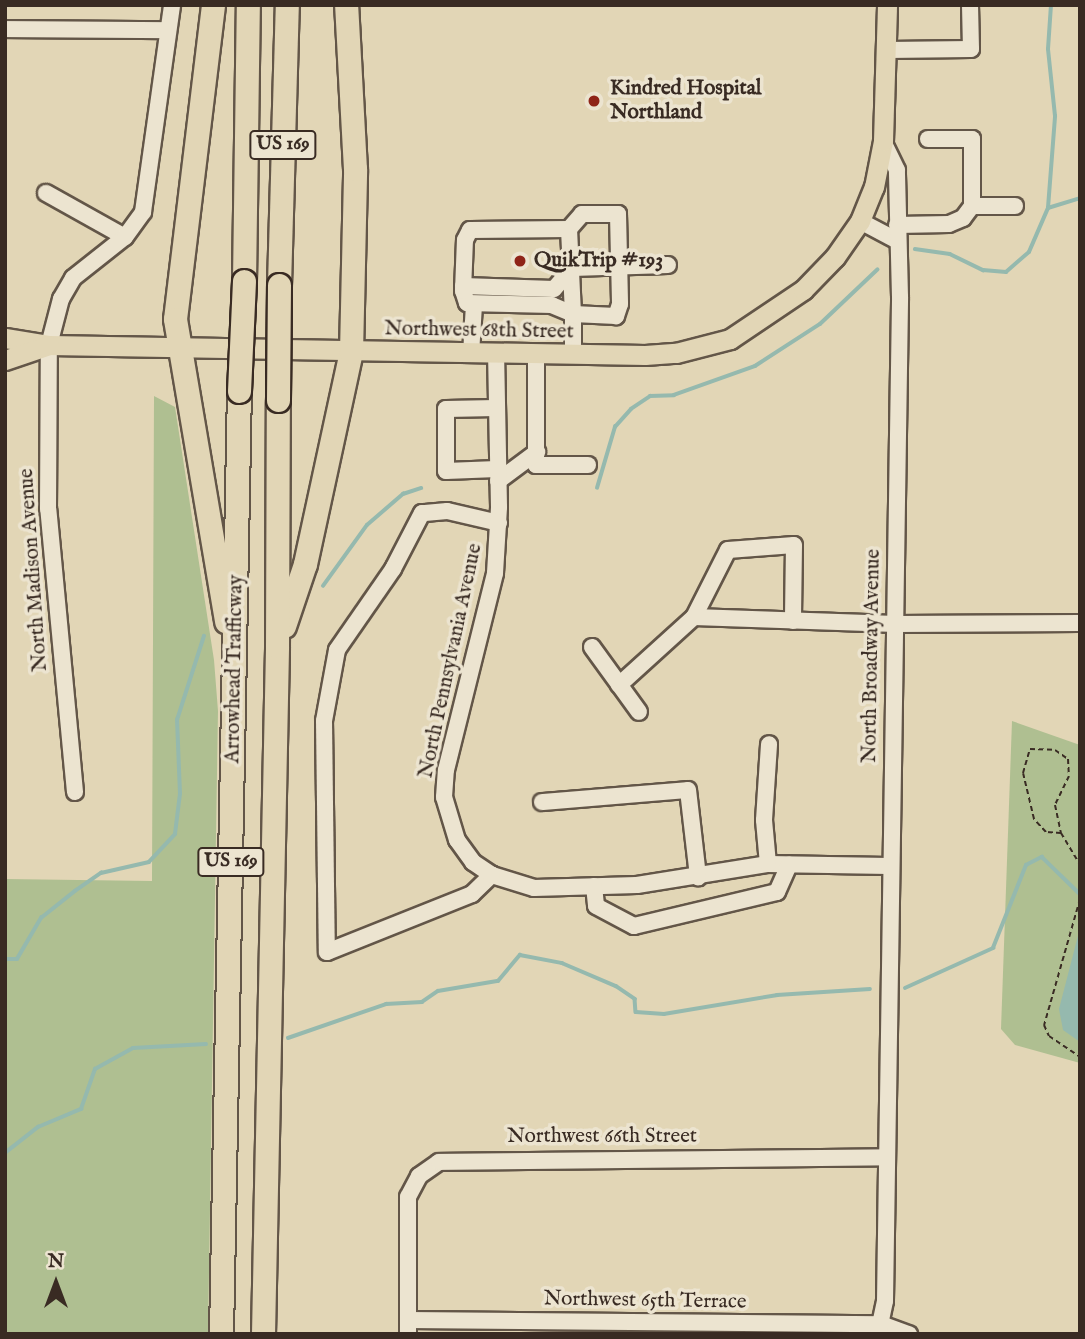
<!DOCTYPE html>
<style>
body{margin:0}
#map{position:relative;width:1085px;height:1339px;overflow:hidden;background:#e2d6b6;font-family:"IM FELL English",serif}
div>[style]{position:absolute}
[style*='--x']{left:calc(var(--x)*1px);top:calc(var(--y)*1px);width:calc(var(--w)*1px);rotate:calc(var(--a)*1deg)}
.green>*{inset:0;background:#afbf91}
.water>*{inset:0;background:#95b9ae}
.stream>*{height:3.5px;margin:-1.75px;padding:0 1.75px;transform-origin:1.75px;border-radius:1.75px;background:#95b9ae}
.path>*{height:2px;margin-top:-1px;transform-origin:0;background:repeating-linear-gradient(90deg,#392b23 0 5px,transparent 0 8.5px)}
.roads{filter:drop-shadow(2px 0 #635648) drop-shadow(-2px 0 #635648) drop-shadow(0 2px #635648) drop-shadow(0 -2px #635648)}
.minor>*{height:16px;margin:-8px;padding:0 8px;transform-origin:8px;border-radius:8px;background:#ece4d0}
.major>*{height:19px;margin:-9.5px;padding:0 9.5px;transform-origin:9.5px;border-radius:9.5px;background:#e2d6b6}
.highway>*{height:23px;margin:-11.5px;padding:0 11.5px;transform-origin:11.5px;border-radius:11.5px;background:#e2d6b6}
.bridges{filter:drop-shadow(2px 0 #392b23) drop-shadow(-2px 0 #392b23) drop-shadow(0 2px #392b23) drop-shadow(0 -2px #392b23)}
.highway-bridge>*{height:23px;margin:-11.5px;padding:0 11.5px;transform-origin:11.5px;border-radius:11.5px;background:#e2d6b6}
.dots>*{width:19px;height:19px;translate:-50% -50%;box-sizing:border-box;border:4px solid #ece4d0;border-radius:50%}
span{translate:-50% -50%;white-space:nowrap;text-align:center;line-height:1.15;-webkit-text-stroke:7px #ece4d0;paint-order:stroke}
.shield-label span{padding:2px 5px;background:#ece4d0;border:2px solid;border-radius:5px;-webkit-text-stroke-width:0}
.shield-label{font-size:19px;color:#392b23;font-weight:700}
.poi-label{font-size:21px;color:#392b23;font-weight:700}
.left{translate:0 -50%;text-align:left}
.street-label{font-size:21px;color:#392b23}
.frame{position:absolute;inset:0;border:7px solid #392b23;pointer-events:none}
.north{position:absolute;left:21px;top:1248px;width:70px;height:70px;-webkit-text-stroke:5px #ece4d0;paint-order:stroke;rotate:0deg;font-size:19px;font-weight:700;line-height:28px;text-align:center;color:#392b23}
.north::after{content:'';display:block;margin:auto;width:24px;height:32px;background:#392b23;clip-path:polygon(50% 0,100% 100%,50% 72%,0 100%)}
</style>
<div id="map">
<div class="green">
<div style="clip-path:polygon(154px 396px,175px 407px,214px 660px,218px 711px,208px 1334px,5px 1334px,5px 879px,152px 881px)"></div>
<div style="clip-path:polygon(1012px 721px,1080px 745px,1080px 1063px,1015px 1045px,1001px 1029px)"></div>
</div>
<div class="water">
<div style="clip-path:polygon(1080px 928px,1080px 1042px,1063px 1030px,1059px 1009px)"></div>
</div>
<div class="stream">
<div style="--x:1048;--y:208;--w:92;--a:-85.6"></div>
<div style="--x:1055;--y:116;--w:67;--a:-96"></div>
<div style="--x:1048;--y:49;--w:44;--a:-86.1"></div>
<div style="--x:915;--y:249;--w:35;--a:8"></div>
<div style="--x:950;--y:254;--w:37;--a:26"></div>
<div style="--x:983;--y:270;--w:23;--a:5"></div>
<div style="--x:1006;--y:272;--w:30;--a:-41"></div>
<div style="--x:1029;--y:252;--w:48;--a:-66.6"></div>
<div style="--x:1048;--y:208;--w:34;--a:-17"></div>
<div style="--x:597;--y:488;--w:64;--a:-73.6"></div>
<div style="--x:615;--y:427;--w:24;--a:-48"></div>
<div style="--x:631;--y:409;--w:23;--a:-34"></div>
<div style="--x:650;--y:396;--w:24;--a:-2"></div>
<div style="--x:674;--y:395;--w:86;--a:-19.7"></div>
<div style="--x:755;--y:366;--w:77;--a:-32.9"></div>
<div style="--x:820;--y:324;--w:79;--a:-43.5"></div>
<div style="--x:323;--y:586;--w:75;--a:-54.2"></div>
<div style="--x:367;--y:525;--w:48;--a:-40.7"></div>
<div style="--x:403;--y:494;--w:19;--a:-18"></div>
<div style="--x:5;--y:959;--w:12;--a:0"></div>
<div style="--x:17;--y:959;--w:48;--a:-59.7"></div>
<div style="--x:41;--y:918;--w:43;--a:-38.5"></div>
<div style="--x:75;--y:891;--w:32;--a:-35"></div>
<div style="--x:101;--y:873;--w:49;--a:-12.9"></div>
<div style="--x:149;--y:862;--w:38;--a:-47"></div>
<div style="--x:175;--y:834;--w:40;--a:-82.9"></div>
<div style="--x:180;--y:794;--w:74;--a:-92.3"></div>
<div style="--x:177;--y:720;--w:88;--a:-72.2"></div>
<div style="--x:905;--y:988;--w:97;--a:-24.4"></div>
<div style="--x:993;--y:948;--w:89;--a:-68.3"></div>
<div style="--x:1026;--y:865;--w:18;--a:-27"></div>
<div style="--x:1042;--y:857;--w:53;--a:44.2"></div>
<div style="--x:288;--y:1038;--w:104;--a:-19.1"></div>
<div style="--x:386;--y:1004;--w:36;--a:-3"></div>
<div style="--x:422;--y:1002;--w:19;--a:-35"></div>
<div style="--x:438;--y:991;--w:61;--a:-9.5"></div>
<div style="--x:498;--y:981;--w:34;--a:-50"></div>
<div style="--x:520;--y:955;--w:43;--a:10.8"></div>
<div style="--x:562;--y:963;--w:59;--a:23.1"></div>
<div style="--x:616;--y:986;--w:23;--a:34"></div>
<div style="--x:635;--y:999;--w:13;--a:86"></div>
<div style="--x:636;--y:1012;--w:28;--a:4"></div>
<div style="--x:664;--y:1014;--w:115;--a:-9.5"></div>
<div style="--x:777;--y:995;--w:93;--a:-3.7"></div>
<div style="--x:5;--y:1153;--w:42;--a:-38.2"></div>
<div style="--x:38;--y:1127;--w:47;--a:-22.7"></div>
<div style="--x:81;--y:1109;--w:42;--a:-70.7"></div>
<div style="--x:95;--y:1069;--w:43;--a:-28.9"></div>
<div style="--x:133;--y:1048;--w:73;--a:-3.1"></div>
</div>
<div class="path">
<div style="--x:1061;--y:833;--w:15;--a:-176"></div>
<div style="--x:1046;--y:832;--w:18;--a:-133"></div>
<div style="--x:1034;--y:819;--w:47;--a:-103.4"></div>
<div style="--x:1023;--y:773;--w:25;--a:-74"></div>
<div style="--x:1030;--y:749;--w:25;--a:2"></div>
<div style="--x:1055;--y:750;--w:16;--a:35"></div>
<div style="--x:1068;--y:759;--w:17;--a:87"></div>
<div style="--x:1069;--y:776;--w:32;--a:116"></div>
<div style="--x:1055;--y:805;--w:29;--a:78"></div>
<div style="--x:1061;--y:833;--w:37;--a:59"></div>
<div style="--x:1080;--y:899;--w:131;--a:105.9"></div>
<div style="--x:1044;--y:1025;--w:12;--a:66"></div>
<div style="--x:1049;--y:1036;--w:37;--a:34"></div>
</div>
<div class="roads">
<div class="minor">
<div style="--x:5;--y:29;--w:163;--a:0.4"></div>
<div style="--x:887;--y:50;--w:84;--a:-0.7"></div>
<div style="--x:971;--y:49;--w:44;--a:-91.3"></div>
<div style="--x:46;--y:193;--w:90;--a:29.1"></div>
<div style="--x:972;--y:206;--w:43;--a:0"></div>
<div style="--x:860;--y:221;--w:41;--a:27.8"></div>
<div style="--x:897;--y:225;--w:52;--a:-1.1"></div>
<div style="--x:949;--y:224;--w:15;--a:-23"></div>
<div style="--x:963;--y:218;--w:15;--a:-53"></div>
<div style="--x:972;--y:206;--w:67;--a:-90"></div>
<div style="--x:972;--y:139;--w:44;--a:180"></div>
<div style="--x:569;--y:229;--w:85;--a:87.3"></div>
<div style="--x:573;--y:314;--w:23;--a:-157"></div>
<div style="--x:552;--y:305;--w:85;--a:-178.7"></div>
<div style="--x:467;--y:303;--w:13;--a:-108"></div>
<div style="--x:463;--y:291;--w:51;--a:-87.8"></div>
<div style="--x:465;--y:240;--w:11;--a:-63"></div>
<div style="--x:470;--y:230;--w:99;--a:-0.6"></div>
<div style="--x:569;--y:229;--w:20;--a:-49"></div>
<div style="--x:582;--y:214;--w:36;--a:0"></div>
<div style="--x:618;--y:214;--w:90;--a:88.7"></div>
<div style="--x:620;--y:304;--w:13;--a:108"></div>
<div style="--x:616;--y:316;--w:43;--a:-177.3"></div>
<div style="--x:573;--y:314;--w:41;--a:90"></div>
<div style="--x:463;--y:286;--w:91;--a:1.9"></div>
<div style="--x:554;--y:289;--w:28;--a:-49"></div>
<div style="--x:572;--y:268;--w:96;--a:-1.8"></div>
<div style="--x:471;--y:354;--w:49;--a:-86.5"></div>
<div style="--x:536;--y:354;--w:111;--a:90"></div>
<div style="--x:536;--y:465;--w:52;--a:0"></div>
<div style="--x:496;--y:408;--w:50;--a:178.9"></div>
<div style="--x:446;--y:409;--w:62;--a:90"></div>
<div style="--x:446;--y:471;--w:51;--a:-2.2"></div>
<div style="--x:498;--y:481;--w:49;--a:-36.6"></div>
<div style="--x:499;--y:523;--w:53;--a:-167"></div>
<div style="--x:447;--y:511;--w:25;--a:175"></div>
<div style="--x:422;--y:513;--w:63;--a:117.4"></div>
<div style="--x:393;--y:569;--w:98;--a:124.7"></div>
<div style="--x:337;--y:650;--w:72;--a:100.4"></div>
<div style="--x:324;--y:721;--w:231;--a:89.3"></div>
<div style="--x:327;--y:952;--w:156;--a:-21.8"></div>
<div style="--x:472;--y:894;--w:28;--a:-44"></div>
<div style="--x:492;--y:875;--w:44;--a:17.2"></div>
<div style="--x:534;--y:888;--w:103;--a:-1.7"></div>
<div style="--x:637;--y:885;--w:133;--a:-9.1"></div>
<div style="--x:768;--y:864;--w:121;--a:0.9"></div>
<div style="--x:694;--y:617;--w:75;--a:-63.1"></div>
<div style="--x:728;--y:550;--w:66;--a:-4.3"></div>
<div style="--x:794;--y:545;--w:76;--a:90.8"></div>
<div style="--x:592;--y:647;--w:80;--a:54.1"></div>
<div style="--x:619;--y:685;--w:101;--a:-42.2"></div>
<div style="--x:694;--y:617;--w:202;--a:2"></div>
<div style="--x:896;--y:624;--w:184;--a:-0.3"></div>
<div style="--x:75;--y:792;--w:284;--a:-95.4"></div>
<div style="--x:48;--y:509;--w:164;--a:-89.7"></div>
<div style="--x:49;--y:345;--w:48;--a:-75.4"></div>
<div style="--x:61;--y:299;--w:24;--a:-60"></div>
<div style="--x:73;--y:278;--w:66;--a:-38.3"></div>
<div style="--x:125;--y:237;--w:31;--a:-54"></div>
<div style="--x:143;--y:212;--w:209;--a:-82"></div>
<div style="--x:542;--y:802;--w:146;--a:-4.7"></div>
<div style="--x:688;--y:790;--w:88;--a:83.4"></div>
<div style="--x:768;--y:864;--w:44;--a:-95.2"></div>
<div style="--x:764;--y:820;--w:76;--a:-86.2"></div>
<div style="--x:492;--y:875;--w:23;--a:-146"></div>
<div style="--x:473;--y:862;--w:27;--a:-126"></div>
<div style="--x:457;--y:840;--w:45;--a:-106.8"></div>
<div style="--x:444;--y:797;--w:27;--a:-86"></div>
<div style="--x:446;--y:770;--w:203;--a:-76"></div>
<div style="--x:495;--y:573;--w:66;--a:-86.5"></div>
<div style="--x:499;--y:507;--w:153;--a:-91.1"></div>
<div style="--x:594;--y:886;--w:20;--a:84"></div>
<div style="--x:596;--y:906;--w:43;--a:27.8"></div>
<div style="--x:634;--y:926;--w:147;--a:-13.4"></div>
<div style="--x:777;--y:892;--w:30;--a:-66"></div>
<div style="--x:408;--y:1320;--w:473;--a:0.5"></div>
<div style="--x:881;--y:1324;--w:30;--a:20"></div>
<div style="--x:408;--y:1334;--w:137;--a:-90"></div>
<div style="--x:408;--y:1197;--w:24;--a:-62"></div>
<div style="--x:419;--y:1176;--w:24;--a:-35"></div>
<div style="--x:439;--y:1162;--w:446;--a:-0.6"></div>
<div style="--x:878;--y:1334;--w:34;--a:-78"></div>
<div style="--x:885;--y:1301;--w:1004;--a:-89.14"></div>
<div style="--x:900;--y:297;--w:127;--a:-91.4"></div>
<div style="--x:897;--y:170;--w:32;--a:-116"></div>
</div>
<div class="major">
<div style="--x:5;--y:338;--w:45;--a:9"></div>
<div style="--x:49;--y:345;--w:596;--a:0.96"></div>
<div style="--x:645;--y:355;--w:31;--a:-4"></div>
<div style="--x:676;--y:353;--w:56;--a:-14.5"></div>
<div style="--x:730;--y:339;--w:88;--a:-33.9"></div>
<div style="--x:803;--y:290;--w:46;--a:-45.9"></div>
<div style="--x:835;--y:257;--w:44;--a:-55.2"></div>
<div style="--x:860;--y:221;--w:37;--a:-68"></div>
<div style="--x:874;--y:187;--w:47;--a:-78.9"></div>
<div style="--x:883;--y:141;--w:136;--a:-88.3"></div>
<div style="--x:5;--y:360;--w:46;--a:-18.8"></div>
</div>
<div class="highway">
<div style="--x:213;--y:5;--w:316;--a:96.9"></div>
<div style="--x:175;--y:319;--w:307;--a:80.4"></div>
<div style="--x:244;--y:281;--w:276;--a:-89.2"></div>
<div style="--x:279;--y:285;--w:280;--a:-88.4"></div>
<div style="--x:284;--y:626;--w:65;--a:-71.3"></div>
<div style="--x:305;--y:564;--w:217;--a:-77.8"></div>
<div style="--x:351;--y:352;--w:183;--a:-88.7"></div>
<div style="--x:355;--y:169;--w:164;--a:-93.1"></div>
<div style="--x:221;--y:1334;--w:943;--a:-88.91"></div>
<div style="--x:263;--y:1334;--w:688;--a:-88.83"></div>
<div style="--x:277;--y:646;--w:246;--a:-89.8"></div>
</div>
</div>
<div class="bridges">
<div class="highway-bridge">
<div style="--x:239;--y:391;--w:110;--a:-87.4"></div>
<div style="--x:278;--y:400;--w:115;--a:-89.5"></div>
</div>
</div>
<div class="dots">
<div style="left:594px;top:101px;background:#8f2418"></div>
<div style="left:520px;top:261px;background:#8f2418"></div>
</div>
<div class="shield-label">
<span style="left:283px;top:145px">US 169</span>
<span style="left:231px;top:862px">US 169</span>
</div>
<div class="poi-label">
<span class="left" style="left:610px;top:101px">Kindred Hospital<br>Northland</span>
<span class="left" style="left:534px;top:261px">QuikTrip #193</span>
</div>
<div class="street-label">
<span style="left:479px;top:331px;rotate:1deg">Northwest 68th Street</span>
<span style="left:34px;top:570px;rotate:-94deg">North Madison Avenue</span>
<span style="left:872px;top:656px;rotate:-89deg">North Broadway Avenue</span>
<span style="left:451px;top:661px;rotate:-78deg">North Pennsylvania Avenue</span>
<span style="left:235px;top:669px;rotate:-89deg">Arrowhead Trafficway</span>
<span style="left:602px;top:1137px">Northwest 66th Street</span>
<span style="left:645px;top:1301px;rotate:1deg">Northwest 65th Terrace</span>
</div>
<div class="frame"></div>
<div class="north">N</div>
</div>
